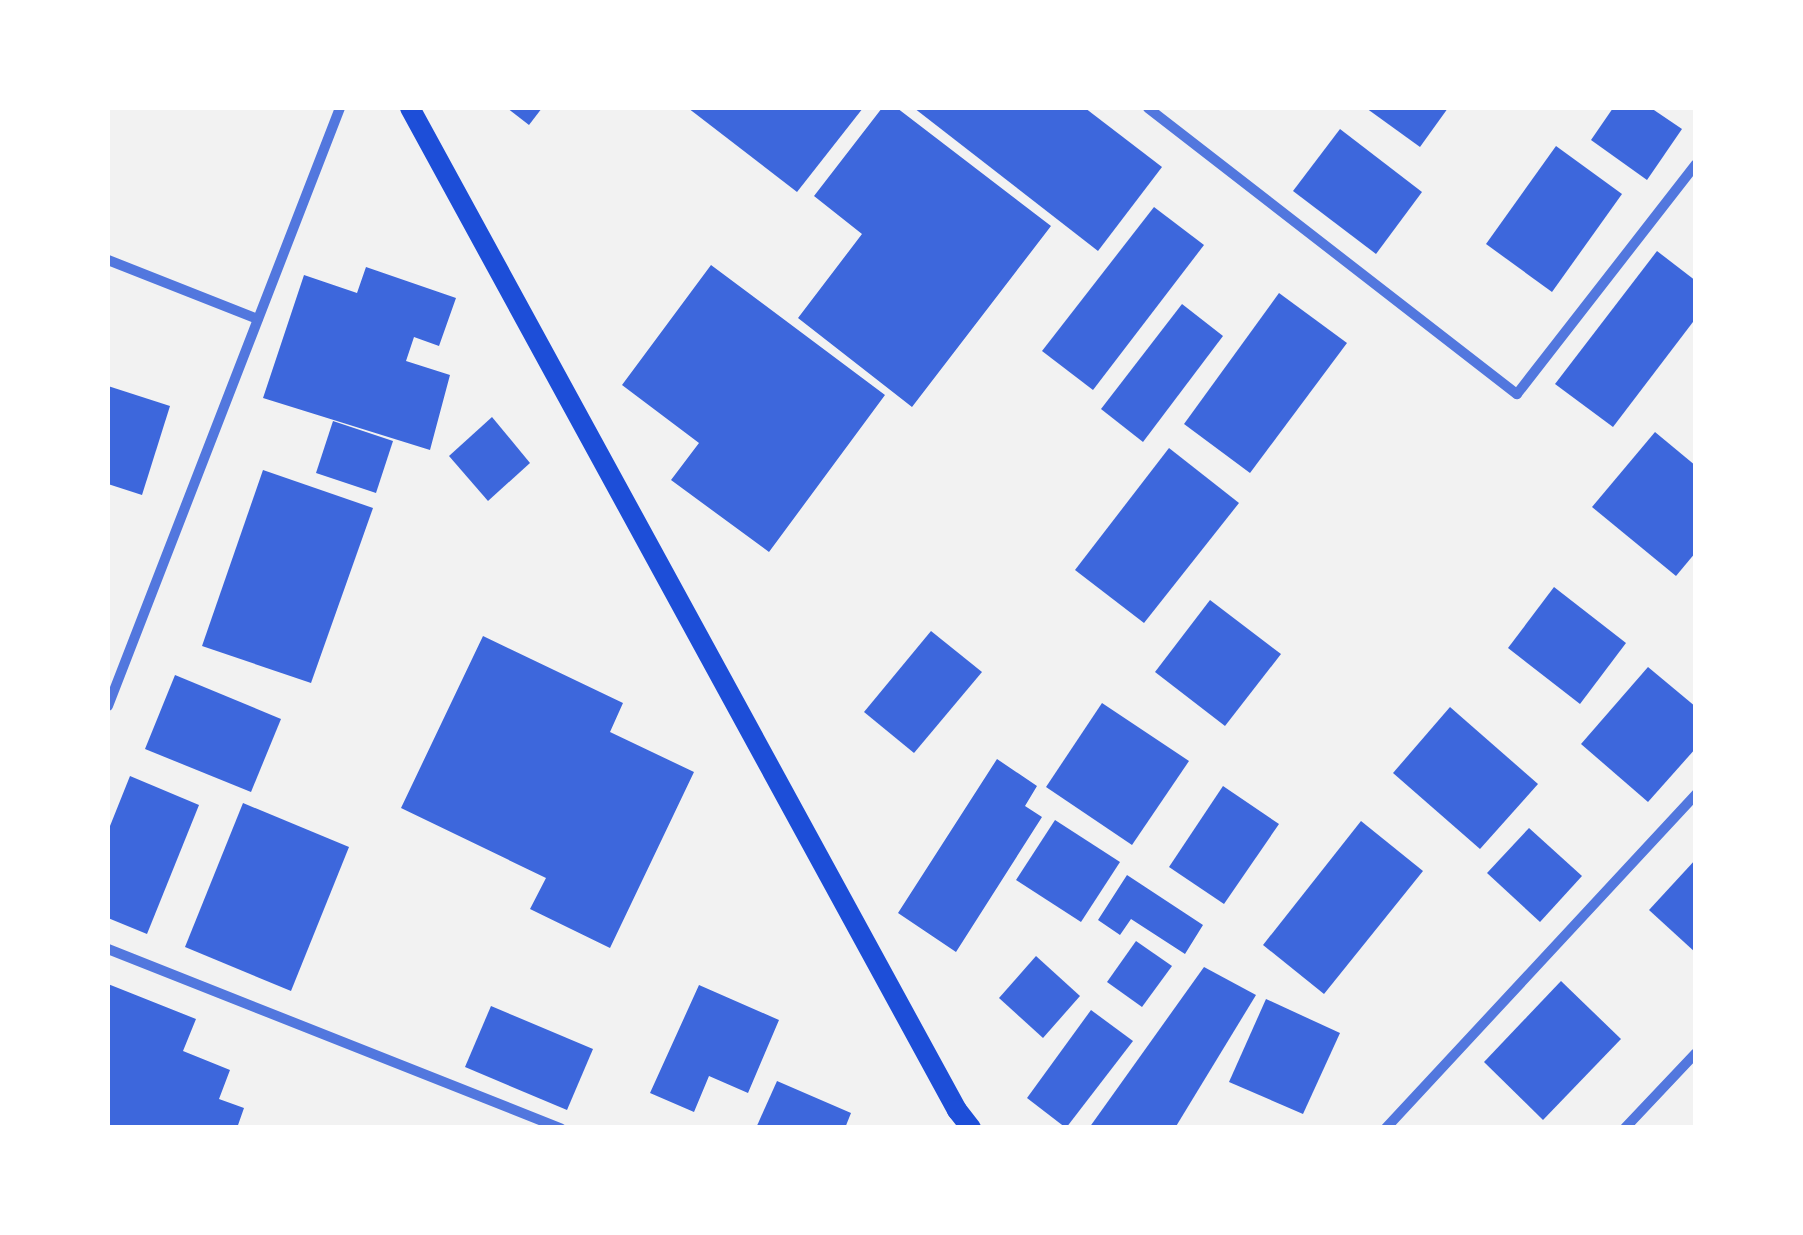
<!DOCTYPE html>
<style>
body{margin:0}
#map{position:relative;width:1803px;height:1235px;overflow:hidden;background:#f2f2f2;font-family:Overpass,sans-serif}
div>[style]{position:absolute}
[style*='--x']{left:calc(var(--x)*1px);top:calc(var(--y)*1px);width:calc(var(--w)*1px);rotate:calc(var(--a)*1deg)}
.building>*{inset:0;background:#3d67dc}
.minor>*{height:10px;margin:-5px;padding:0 5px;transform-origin:5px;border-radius:5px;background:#5277de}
.secondary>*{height:20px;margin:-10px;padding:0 10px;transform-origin:10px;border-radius:10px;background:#1d4ed8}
span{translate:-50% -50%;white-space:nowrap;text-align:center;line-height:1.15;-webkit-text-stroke:8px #fff;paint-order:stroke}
.frame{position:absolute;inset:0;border:110px solid #fff;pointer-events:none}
</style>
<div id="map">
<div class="building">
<div style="clip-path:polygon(507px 108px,542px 108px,529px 125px)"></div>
<div style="clip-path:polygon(688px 108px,863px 108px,797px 192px)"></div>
<div style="clip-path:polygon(882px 108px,897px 108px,1051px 226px,912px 407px,798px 318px,862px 234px,814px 196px)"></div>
<div style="clip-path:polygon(914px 108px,1085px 108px,1162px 167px,1098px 251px)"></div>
<div style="clip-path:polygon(1366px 108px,1448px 108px,1420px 147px)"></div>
<div style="clip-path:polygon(1613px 108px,1651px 108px,1682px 129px,1647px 180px,1591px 140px)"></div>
<div style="clip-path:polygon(1340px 129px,1422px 192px,1376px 254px,1293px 191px)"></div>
<div style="clip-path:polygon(1556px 146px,1622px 194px,1552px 292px,1486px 244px)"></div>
<div style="clip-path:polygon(1154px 207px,1204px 245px,1093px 390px,1042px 351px)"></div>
<div style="clip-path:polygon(1657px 251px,1696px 281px,1696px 318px,1613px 427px,1555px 384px)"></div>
<div style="clip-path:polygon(711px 265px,885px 395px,769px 552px,671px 480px,699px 443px,622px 385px)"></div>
<div style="clip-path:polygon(366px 267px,456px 298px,439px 346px,414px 337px,406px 361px,450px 375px,430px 450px,263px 398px,304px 275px,357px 293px)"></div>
<div style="clip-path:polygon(1279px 293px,1347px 343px,1250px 473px,1184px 424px)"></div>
<div style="clip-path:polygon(1182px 304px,1223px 336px,1143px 442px,1101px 409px)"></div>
<div style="clip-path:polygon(108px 386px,170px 406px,142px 495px,108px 484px)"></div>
<div style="clip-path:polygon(492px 417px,530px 463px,488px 501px,449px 456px)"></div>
<div style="clip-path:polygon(333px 421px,393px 441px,376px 493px,316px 473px)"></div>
<div style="clip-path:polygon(1655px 432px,1696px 466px,1696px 552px,1676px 576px,1592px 507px)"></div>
<div style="clip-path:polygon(1169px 448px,1239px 503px,1144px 623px,1075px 570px)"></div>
<div style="clip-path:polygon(263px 470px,373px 508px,311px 683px,202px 646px)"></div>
<div style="clip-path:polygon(1554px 587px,1626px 643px,1580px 704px,1508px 648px)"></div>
<div style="clip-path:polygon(1210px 600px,1281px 654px,1225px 726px,1155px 672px)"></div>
<div style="clip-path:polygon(931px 631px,982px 672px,914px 753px,864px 712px)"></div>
<div style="clip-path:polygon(483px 636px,623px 703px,610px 732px,694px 772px,610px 948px,530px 909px,546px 878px,401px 808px)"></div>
<div style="clip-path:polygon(1648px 667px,1696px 707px,1696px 748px,1648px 802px,1581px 744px)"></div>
<div style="clip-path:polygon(175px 675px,281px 719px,251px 792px,145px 749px)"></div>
<div style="clip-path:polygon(1102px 703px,1189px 761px,1132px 845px,1046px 787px)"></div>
<div style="clip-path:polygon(1450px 707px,1538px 784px,1480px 849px,1393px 773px)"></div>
<div style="clip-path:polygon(997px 759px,1037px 786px,1025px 806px,1042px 817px,956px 952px,898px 913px)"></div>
<div style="clip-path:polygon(130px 776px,199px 805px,147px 934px,108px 918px,108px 831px)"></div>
<div style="clip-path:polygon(1223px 786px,1279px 824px,1224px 904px,1169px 867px)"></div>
<div style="clip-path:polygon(243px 803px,349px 847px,291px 991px,185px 947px)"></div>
<div style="clip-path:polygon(1055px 820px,1120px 862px,1081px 922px,1016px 880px)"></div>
<div style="clip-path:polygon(1361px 821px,1423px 871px,1324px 994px,1263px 945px)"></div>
<div style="clip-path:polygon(1529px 828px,1582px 876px,1540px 922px,1487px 873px)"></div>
<div style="clip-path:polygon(1696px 859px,1696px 953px,1649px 910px)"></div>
<div style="clip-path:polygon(1127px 875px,1203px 925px,1185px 954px,1131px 919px,1120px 935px,1098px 920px)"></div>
<div style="clip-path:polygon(1136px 941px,1172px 966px,1142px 1007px,1107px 982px)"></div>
<div style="clip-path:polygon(1036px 956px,1080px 996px,1043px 1038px,999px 998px)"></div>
<div style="clip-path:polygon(1204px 967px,1256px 995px,1175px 1128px,1089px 1128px)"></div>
<div style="clip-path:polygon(1561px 981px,1621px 1039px,1543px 1120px,1484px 1062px)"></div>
<div style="clip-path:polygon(108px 984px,196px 1019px,183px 1051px,230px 1070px,219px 1099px,244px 1108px,237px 1128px,108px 1128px)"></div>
<div style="clip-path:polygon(699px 985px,779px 1020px,748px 1093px,709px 1076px,694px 1112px,650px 1093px)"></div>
<div style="clip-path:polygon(1266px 999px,1340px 1033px,1303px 1114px,1229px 1082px)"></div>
<div style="clip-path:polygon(491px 1006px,593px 1049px,567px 1110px,465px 1067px)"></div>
<div style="clip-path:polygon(1091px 1010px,1133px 1041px,1066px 1128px,1027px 1098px)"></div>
<div style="clip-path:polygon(777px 1081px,851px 1113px,845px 1128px,756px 1128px)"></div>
</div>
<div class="minor">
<div style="--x:1148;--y:108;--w:467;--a:37.8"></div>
<div style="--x:1517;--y:394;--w:291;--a:-52.1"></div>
<div style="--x:108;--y:260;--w:161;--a:21.5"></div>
<div style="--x:108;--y:706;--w:641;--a:-68.8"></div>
<div style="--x:108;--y:949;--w:487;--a:21.6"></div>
<div style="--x:1386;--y:1128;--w:456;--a:-47.1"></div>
<div style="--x:1625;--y:1128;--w:103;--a:-46.6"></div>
</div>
<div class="secondary">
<div style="--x:410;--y:108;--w:1142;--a:61.37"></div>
<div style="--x:957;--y:1110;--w:23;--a:52"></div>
</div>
<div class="frame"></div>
</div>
